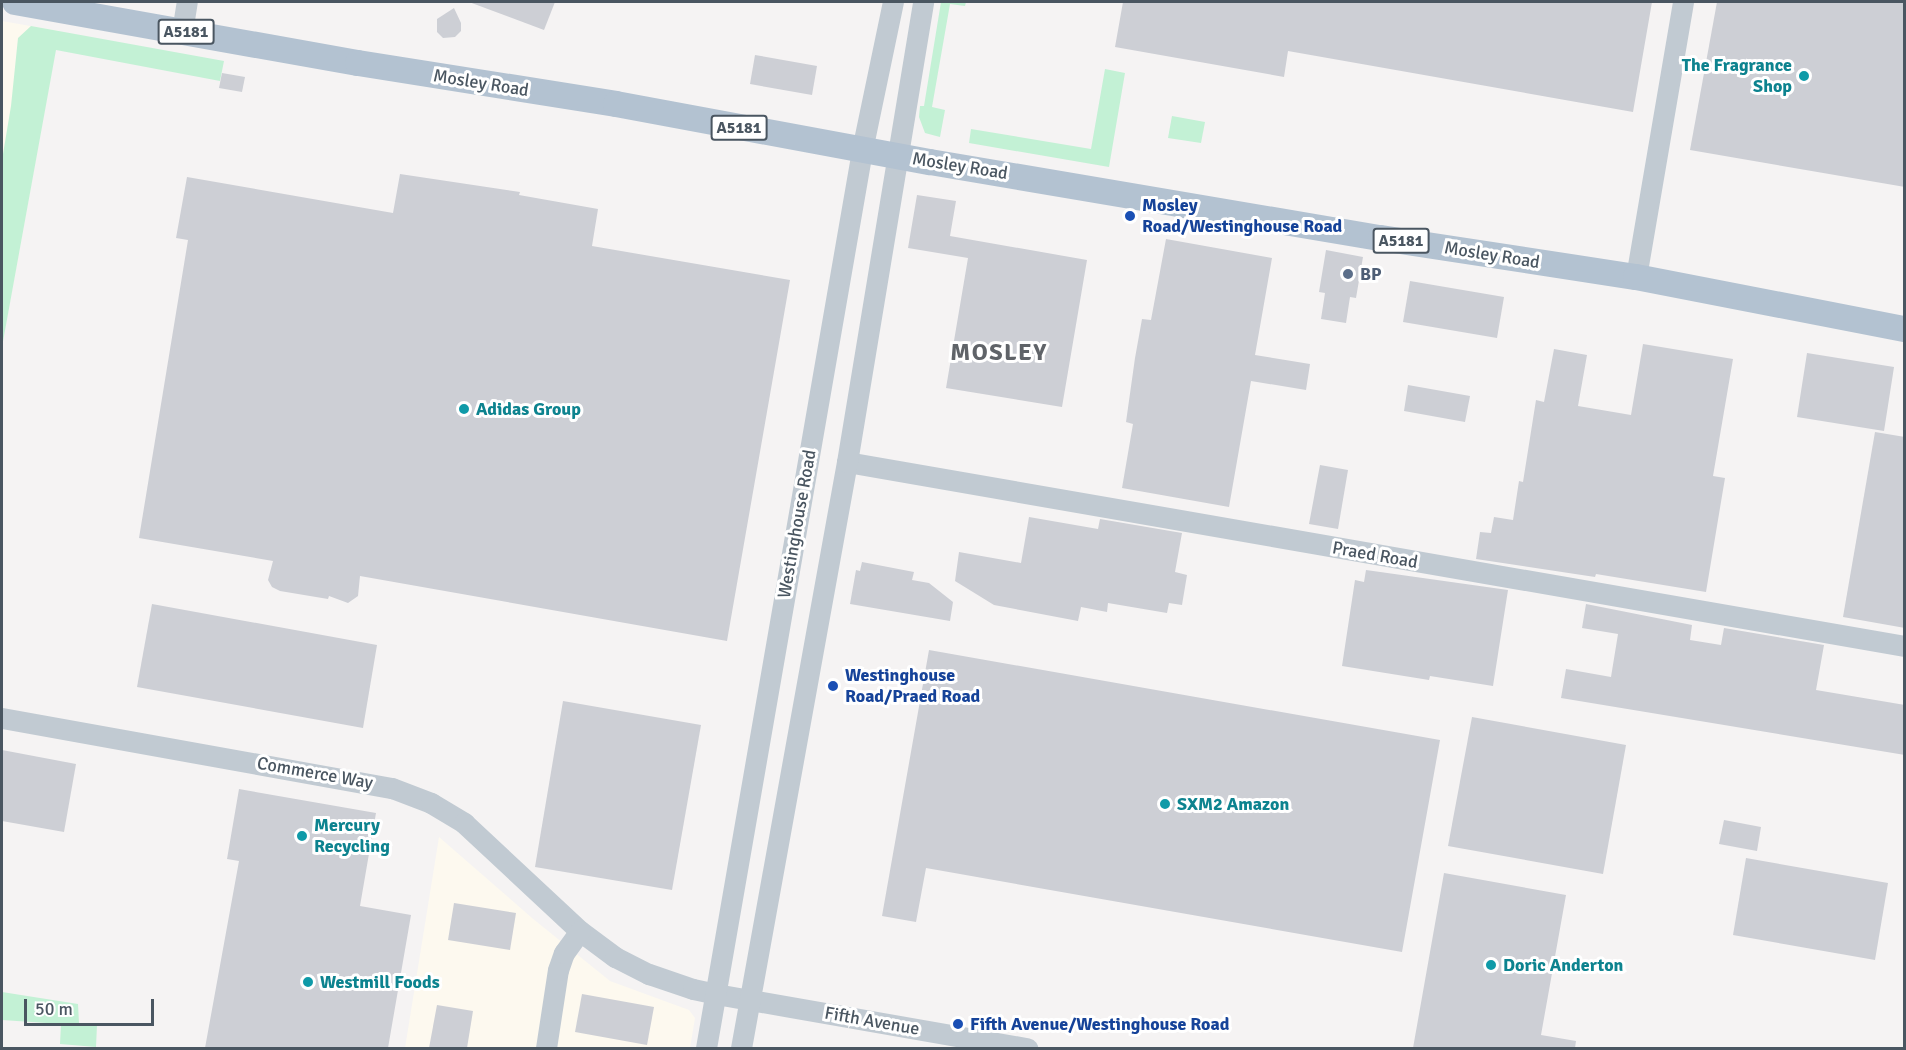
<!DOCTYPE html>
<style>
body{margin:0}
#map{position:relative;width:1906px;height:1050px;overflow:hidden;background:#f5f3f3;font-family:Signika,sans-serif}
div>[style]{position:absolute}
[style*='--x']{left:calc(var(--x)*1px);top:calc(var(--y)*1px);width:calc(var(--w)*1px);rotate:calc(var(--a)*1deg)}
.commercial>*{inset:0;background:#fdf9ef}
.green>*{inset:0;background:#c3f1d5}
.building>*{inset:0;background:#cdcfd5}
.minor>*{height:21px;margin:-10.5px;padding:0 10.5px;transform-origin:10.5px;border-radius:10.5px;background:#c1cad2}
.major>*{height:26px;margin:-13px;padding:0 13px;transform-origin:13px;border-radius:13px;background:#b3c2d1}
.dots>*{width:16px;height:16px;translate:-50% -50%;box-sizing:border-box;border:3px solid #fff;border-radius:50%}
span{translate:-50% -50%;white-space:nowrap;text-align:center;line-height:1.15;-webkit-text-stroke:6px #fff;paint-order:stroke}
.shield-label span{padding:2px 4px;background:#fff;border:2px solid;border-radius:4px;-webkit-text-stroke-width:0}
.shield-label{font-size:16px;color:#4a5661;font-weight:700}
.culture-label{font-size:18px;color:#0d838f;font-weight:700}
.right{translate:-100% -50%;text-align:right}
.left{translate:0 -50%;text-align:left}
.street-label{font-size:18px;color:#4a5661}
.transit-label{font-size:18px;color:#164399;font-weight:700}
.service-label{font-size:18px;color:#4e5e75;font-weight:700}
.district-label{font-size:24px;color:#5f6368;font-weight:700;letter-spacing:1.5px}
.frame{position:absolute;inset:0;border:3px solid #4a5661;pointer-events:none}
.scale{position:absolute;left:24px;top:999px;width:130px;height:27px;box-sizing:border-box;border:3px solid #4a5661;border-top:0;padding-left:8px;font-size:18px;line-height:21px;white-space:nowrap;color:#4a5661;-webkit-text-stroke:4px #fff;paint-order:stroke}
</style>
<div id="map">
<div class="commercial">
<div style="clip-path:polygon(2px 21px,59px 31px,2px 346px)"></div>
<div style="clip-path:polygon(439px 837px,532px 918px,610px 981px,689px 1010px,695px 1018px,690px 1048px,405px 1048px)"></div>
</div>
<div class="green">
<div style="clip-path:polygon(941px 2px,966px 2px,965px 6px,950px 4px,932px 107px,945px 110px,940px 137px,925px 133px,919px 117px,920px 106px,924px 106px)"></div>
<div style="clip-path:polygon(31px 26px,224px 61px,220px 81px,56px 50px,2px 347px,2px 160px,11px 106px,18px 38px)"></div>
<div style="clip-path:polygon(1105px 69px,1125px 73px,1109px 167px,969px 143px,971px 129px,1091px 149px)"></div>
<div style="clip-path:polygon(1172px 116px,1205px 122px,1201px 143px,1168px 138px)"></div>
<div style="clip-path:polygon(2px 992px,78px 1004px,79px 1023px,97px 1025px,96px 1047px,60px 1044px,61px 1024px,2px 1020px)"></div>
</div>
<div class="building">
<div style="clip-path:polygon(469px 2px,555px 2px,544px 30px)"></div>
<div style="clip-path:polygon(1123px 2px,1652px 2px,1633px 112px,1288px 51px,1284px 77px,1115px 47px)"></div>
<div style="clip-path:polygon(1717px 2px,1905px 2px,1905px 187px,1690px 150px)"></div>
<div style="clip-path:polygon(454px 8px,461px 23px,461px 31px,455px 37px,443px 38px,437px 32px,437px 19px)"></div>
<div style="clip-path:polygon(755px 55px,817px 66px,812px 95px,750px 84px)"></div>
<div style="clip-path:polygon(222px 73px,245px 77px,242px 92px,219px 88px)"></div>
<div style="clip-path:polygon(400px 174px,520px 192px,519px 195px,598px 209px,592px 246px,790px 280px,727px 641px,360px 576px,358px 596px,348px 603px,329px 596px,328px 599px,280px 591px,272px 587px,268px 580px,273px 561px,139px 538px,188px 240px,176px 238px,187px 177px,393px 213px)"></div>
<div style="clip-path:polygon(917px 195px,956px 201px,950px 236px,1087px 260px,1062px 407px,946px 388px,968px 258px,908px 248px)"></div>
<div style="clip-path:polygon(1166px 239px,1272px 258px,1255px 355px,1310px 364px,1306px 390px,1251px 381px,1229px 507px,1122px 488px,1133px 424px,1126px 422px,1135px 358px,1142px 319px,1151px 320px)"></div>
<div style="clip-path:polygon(1326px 250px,1363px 257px,1356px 298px,1350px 297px,1346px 323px,1321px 319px,1325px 293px,1319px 292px)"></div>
<div style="clip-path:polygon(1410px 281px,1504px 297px,1497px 338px,1403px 322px)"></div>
<div style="clip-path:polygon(1643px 344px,1733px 359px,1713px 476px,1725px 478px,1706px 592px,1596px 574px,1595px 577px,1476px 559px,1480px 532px,1491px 533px,1494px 517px,1513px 520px,1519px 481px,1523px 482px,1536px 400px,1544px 402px,1554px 349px,1587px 355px,1578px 406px,1631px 415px)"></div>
<div style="clip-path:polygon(1807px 353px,1894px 367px,1884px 431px,1797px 417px)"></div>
<div style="clip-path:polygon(1408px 385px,1470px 396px,1465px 422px,1404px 411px)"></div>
<div style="clip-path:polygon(1875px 432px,1905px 437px,1905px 628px,1843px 617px)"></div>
<div style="clip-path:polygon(1320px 465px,1348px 470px,1338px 529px,1309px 524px)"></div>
<div style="clip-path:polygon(1029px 517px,1098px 529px,1100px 519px,1182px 533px,1175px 572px,1187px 575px,1182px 605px,1169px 603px,1167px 613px,1108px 603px,1107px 612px,1081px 607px,1078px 621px,994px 605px,955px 581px,959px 552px,1021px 563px)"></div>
<div style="clip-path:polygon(862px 562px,914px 572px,912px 580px,929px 583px,953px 602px,950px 621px,850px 604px,856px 570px,860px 571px)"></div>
<div style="clip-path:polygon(1366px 570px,1508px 590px,1493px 686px,1430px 676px,1429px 680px,1342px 666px,1355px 580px,1364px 582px)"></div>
<div style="clip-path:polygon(152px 604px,377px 645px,363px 728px,137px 687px)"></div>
<div style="clip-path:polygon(1586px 604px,1692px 625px,1690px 640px,1721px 645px,1724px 628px,1824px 645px,1816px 690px,1905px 705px,1905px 755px,1561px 698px,1566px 669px,1611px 677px,1618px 634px,1582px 628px)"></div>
<div style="clip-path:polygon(929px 650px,1440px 740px,1402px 952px,926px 868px,916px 922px,882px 916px)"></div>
<div style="clip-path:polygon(563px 701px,701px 725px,672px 890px,535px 867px)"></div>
<div style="clip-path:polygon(1472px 717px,1626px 745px,1603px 874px,1448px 846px)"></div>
<div style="clip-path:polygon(2px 750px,76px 764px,64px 832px,2px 821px)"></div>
<div style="clip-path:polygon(239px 789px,376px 813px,360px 906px,411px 915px,388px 1048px,205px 1048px,239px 861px,227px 859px)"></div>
<div style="clip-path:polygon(1724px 820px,1761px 827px,1757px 851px,1719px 844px)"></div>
<div style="clip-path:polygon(1746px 858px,1888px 883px,1875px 960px,1733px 935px)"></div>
<div style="clip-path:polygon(1444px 873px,1566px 895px,1541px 1035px,1576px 1041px,1575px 1048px,1413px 1048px)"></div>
<div style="clip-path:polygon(454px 903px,516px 913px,510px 950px,448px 940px)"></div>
<div style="clip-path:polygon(582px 994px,654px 1007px,647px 1045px,575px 1032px)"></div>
<div style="clip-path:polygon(437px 1005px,473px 1011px,467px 1048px,429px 1048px)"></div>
</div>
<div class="minor">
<div style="--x:182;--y:32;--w:30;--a:-81"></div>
<div style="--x:1636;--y:277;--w:279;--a:-80.3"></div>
<div style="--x:847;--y:462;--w:1073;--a:9.87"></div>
<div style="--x:2;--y:718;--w:396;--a:10.2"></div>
<div style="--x:392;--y:788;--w:42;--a:21"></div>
<div style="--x:431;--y:803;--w:39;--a:31"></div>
<div style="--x:464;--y:823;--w:158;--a:43"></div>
<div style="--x:580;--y:931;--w:44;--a:36.6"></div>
<div style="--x:615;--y:957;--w:38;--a:27"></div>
<div style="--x:649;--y:974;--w:46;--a:18.8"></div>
<div style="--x:693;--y:989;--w:24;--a:12"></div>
<div style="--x:716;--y:994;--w:316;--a:9.9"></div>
<div style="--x:546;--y:1048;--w:79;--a:-81.3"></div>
<div style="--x:558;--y:970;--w:18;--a:-71"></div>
<div style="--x:564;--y:953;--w:27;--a:-54"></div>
<div style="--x:706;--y:1048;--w:911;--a:-80.14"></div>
<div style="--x:862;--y:150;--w:151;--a:-78.2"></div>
<div style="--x:741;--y:1048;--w:596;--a:-79.75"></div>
<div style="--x:847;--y:462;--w:466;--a:-80.6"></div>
</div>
<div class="major">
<div style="--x:15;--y:2;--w:348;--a:10.1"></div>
<div style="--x:358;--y:63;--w:261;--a:9"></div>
<div style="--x:616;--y:104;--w:319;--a:10.5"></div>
<div style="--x:930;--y:162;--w:457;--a:9.6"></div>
<div style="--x:1381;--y:238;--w:258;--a:8.7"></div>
<div style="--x:1636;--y:277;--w:273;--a:11"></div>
</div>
<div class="dots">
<div style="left:1804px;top:76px;background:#0f9aa8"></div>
<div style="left:1130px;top:216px;background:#1a4fb4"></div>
<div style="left:1348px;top:274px;background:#5c6f8a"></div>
<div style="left:464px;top:409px;background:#0f9aa8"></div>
<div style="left:833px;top:686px;background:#1a4fb4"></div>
<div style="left:1165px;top:804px;background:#0f9aa8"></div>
<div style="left:302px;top:836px;background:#0f9aa8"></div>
<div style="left:1491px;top:965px;background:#0f9aa8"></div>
<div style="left:308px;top:982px;background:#0f9aa8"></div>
<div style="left:958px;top:1024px;background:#1a4fb4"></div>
</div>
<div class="shield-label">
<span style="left:186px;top:32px">A5181</span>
<span style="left:739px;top:128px">A5181</span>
<span style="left:1401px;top:241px">A5181</span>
</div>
<div class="culture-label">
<span class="right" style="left:1792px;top:76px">The Fragrance<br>Shop</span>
<span class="left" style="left:476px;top:409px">Adidas Group</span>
<span class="left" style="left:1177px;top:804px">SXM2 Amazon</span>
<span class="left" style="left:314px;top:836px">Mercury<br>Recycling</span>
<span class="left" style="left:1503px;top:965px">Doric Anderton</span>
<span class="left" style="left:320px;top:982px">Westmill Foods</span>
</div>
<div class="street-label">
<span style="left:481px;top:83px;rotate:9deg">Mosley Road</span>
<span style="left:960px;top:166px;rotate:9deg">Mosley Road</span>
<span style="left:1492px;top:255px;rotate:9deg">Mosley Road</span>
<span style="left:797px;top:524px;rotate:-80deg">Westinghouse Road</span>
<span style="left:1375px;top:555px;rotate:10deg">Praed Road</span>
<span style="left:315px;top:773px;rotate:10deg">Commerce Way</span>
<span style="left:872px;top:1021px;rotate:10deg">Fifth Avenue</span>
</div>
<div class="transit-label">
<span class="left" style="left:1142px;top:216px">Mosley<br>Road/Westinghouse Road</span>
<span class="left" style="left:845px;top:686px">Westinghouse<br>Road/Praed Road</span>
<span class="left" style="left:970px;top:1024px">Fifth Avenue/Westinghouse Road</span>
</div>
<div class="service-label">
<span class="left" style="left:1360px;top:274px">BP</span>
</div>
<div class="district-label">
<span style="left:999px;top:353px">MOSLEY</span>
</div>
<div class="frame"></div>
<div class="scale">50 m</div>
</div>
